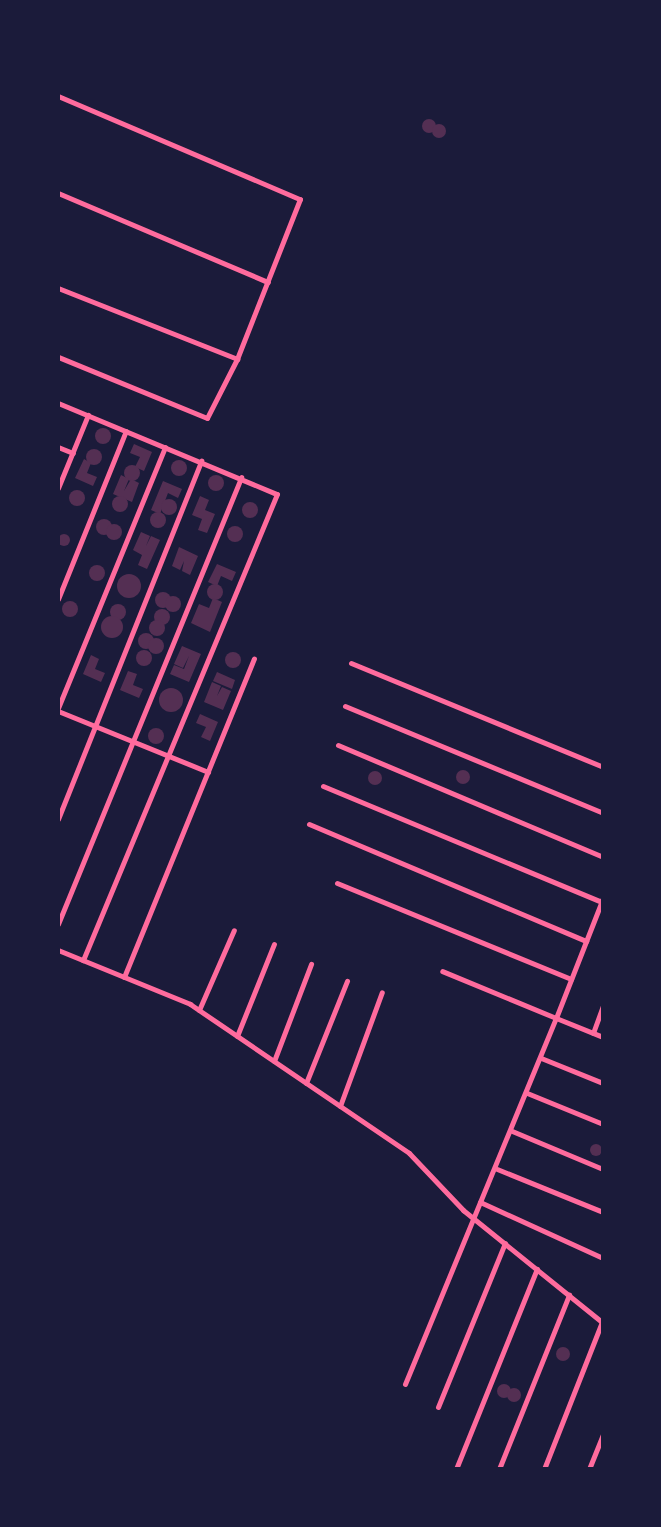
<!DOCTYPE html>
<style>
body{margin:0}
#map{position:relative;width:661px;height:1527px;overflow:hidden;background:#1b1b3a;font-family:Poppins,sans-serif}
div>[style]{position:absolute}
[style*='--x']{left:calc(var(--x)*1px);top:calc(var(--y)*1px);width:calc(var(--w)*1px);rotate:calc(var(--a)*1deg)}
.building>*{inset:0;background:#542f53}
.round{border-radius:50%}
.minor>*{height:5px;margin:-2.5px;padding:0 2.5px;transform-origin:2.5px;border-radius:2.5px;background:#ff6b9d}
span{translate:-50% -50%;white-space:nowrap;text-align:center;line-height:1.15;-webkit-text-stroke:6px #1b1b3a;paint-order:stroke}
.frame{position:absolute;inset:0;border:60px solid #1b1b3a;pointer-events:none}
</style>
<div id="map">
<div class="building">
<div class="round" style="left:422px;top:119px;width:14px;height:14px"></div>
<div class="round" style="left:432px;top:124px;width:14px;height:14px"></div>
<div class="round" style="left:95px;top:428px;width:16px;height:16px"></div>
<div style="clip-path:polygon(134px 444px,152px 452px,144px 471px,135px 467px,140px 457px,130px 453px)"></div>
<div class="round" style="left:86px;top:449px;width:16px;height:16px"></div>
<div style="clip-path:polygon(84px 459px,91px 463px,87px 473px,97px 477px,93px 486px,75px 478px)"></div>
<div class="round" style="left:171px;top:460px;width:16px;height:16px"></div>
<div class="round" style="left:124px;top:465px;width:16px;height:16px"></div>
<div class="round" style="left:208px;top:475px;width:16px;height:16px"></div>
<div style="clip-path:polygon(121px 475px,129px 479px,124px 491px,131px 479px,139px 483px,132px 502px,113px 494px)"></div>
<div style="clip-path:polygon(163px 481px,182px 489px,178px 498px,168px 493px,160px 514px,151px 510px)"></div>
<div class="round" style="left:69px;top:490px;width:16px;height:16px"></div>
<div class="round" style="left:112px;top:496px;width:16px;height:16px"></div>
<div style="clip-path:polygon(200px 496px,209px 500px,205px 510px,215px 514px,207px 533px,198px 530px,202px 519px,192px 515px)"></div>
<div class="round" style="left:161px;top:499px;width:16px;height:16px"></div>
<div class="round" style="left:242px;top:502px;width:16px;height:16px"></div>
<div class="round" style="left:150px;top:512px;width:16px;height:16px"></div>
<div class="round" style="left:96px;top:519px;width:16px;height:16px"></div>
<div class="round" style="left:106px;top:524px;width:16px;height:16px"></div>
<div class="round" style="left:227px;top:526px;width:16px;height:16px"></div>
<div style="clip-path:polygon(141px 532px,150px 536px,146px 546px,151px 536px,160px 540px,147px 569px,138px 565px,142px 555px,133px 550px)"></div>
<div class="round" style="left:58px;top:534px;width:12px;height:12px"></div>
<div style="clip-path:polygon(179px 547px,198px 556px,190px 575px,182px 571px,184px 561px,180px 570px,172px 566px)"></div>
<div style="clip-path:polygon(217px 564px,236px 572px,232px 581px,221px 576px,217px 586px,208px 582px)"></div>
<div class="round" style="left:89px;top:565px;width:16px;height:16px"></div>
<div class="round" style="left:117px;top:574px;width:24px;height:24px"></div>
<div class="round" style="left:207px;top:584px;width:16px;height:16px"></div>
<div class="round" style="left:155px;top:592px;width:16px;height:16px"></div>
<div class="round" style="left:165px;top:596px;width:16px;height:16px"></div>
<div style="clip-path:polygon(213px 598px,222px 602px,210px 632px,191px 623px,199px 604px,209px 608px)"></div>
<div class="round" style="left:62px;top:601px;width:16px;height:16px"></div>
<div class="round" style="left:110px;top:604px;width:16px;height:16px"></div>
<div class="round" style="left:154px;top:609px;width:16px;height:16px"></div>
<div class="round" style="left:101px;top:616px;width:22px;height:22px"></div>
<div class="round" style="left:149px;top:620px;width:16px;height:16px"></div>
<div class="round" style="left:138px;top:633px;width:16px;height:16px"></div>
<div class="round" style="left:148px;top:638px;width:16px;height:16px"></div>
<div style="clip-path:polygon(182px 646px,201px 654px,189px 682px,170px 674px,174px 665px,184px 669px,189px 656px,183px 668px,174px 664px)"></div>
<div class="round" style="left:136px;top:650px;width:16px;height:16px"></div>
<div class="round" style="left:225px;top:652px;width:16px;height:16px"></div>
<div style="clip-path:polygon(91px 655px,99px 659px,95px 669px,105px 673px,101px 682px,83px 674px)"></div>
<div style="clip-path:polygon(128px 671px,137px 674px,133px 685px,143px 689px,139px 698px,120px 690px)"></div>
<div style="clip-path:polygon(217px 672px,235px 680px,232px 689px,213px 681px)"></div>
<div style="clip-path:polygon(212px 682px,221px 686px,217px 696px,222px 687px,231px 691px,223px 710px,204px 702px)"></div>
<div class="round" style="left:159px;top:688px;width:24px;height:24px"></div>
<div style="clip-path:polygon(200px 714px,218px 722px,210px 741px,201px 737px,206px 727px,196px 723px)"></div>
<div class="round" style="left:148px;top:728px;width:16px;height:16px"></div>
<div class="round" style="left:456px;top:770px;width:14px;height:14px"></div>
<div class="round" style="left:368px;top:771px;width:14px;height:14px"></div>
<div class="round" style="left:590px;top:1144px;width:12px;height:12px"></div>
<div class="round" style="left:556px;top:1347px;width:14px;height:14px"></div>
<div class="round" style="left:497px;top:1384px;width:14px;height:14px"></div>
<div class="round" style="left:507px;top:1388px;width:14px;height:14px"></div>
</div>
<div class="minor">
<div style="--x:58;--y:96;--w:263;--a:23.1"></div>
<div style="--x:300;--y:199;--w:172;--a:111.5"></div>
<div style="--x:237;--y:359;--w:66;--a:117"></div>
<div style="--x:207;--y:418;--w:161;--a:-157.7"></div>
<div style="--x:58;--y:193;--w:228;--a:23"></div>
<div style="--x:58;--y:288;--w:193;--a:21.6"></div>
<div style="--x:58;--y:403;--w:237;--a:22.6"></div>
<div style="--x:277;--y:494;--w:505;--a:112.6"></div>
<div style="--x:58;--y:447;--w:16;--a:22"></div>
<div style="--x:58;--y:488;--w:79;--a:-67.7"></div>
<div style="--x:58;--y:599;--w:181;--a:-68"></div>
<div style="--x:351;--y:663;--w:273;--a:22.4"></div>
<div style="--x:345;--y:706;--w:279;--a:22.5"></div>
<div style="--x:58;--y:708;--w:282;--a:-67.7"></div>
<div style="--x:58;--y:711;--w:162;--a:22.1"></div>
<div style="--x:338;--y:745;--w:288;--a:22.9"></div>
<div style="--x:323;--y:786;--w:301;--a:22.6"></div>
<div style="--x:58;--y:819;--w:386;--a:-68.2"></div>
<div style="--x:309;--y:824;--w:301;--a:22.9"></div>
<div style="--x:337;--y:883;--w:253;--a:22.3"></div>
<div style="--x:603;--y:898;--w:129;--a:111.4"></div>
<div style="--x:556;--y:1018;--w:51;--a:22"></div>
<div style="--x:58;--y:924;--w:483;--a:-67.7"></div>
<div style="--x:58;--y:950;--w:143;--a:22.2"></div>
<div style="--x:190;--y:1004;--w:265;--a:34.2"></div>
<div style="--x:409;--y:1153;--w:79;--a:46.5"></div>
<div style="--x:463;--y:1210;--w:180;--a:38.9"></div>
<div style="--x:124;--y:977;--w:344;--a:-67.8"></div>
<div style="--x:199;--y:1010;--w:87;--a:-66.4"></div>
<div style="--x:593;--y:1033;--w:29;--a:-70"></div>
<div style="--x:237;--y:1036;--w:99;--a:-68.1"></div>
<div style="--x:541;--y:1058;--w:67;--a:22"></div>
<div style="--x:274;--y:1061;--w:104;--a:-69.1"></div>
<div style="--x:306;--y:1083;--w:110;--a:-68.1"></div>
<div style="--x:527;--y:1093;--w:82;--a:22.2"></div>
<div style="--x:340;--y:1106;--w:121;--a:-69.8"></div>
<div style="--x:512;--y:1131;--w:99;--a:22.7"></div>
<div style="--x:497;--y:1169;--w:114;--a:22.1"></div>
<div style="--x:480;--y:1202;--w:135;--a:24.5"></div>
<div style="--x:405;--y:1384;--w:396;--a:-67.6"></div>
<div style="--x:556;--y:1018;--w:123;--a:-157.6"></div>
<div style="--x:438;--y:1407;--w:177;--a:-67.8"></div>
<div style="--x:456;--y:1469;--w:216;--a:-68"></div>
<div style="--x:499;--y:1469;--w:188;--a:-68.1"></div>
<div style="--x:544;--y:1469;--w:158;--a:-68.5"></div>
<div style="--x:589;--y:1469;--w:38;--a:-68"></div>
</div>
<div class="frame"></div>
</div>
